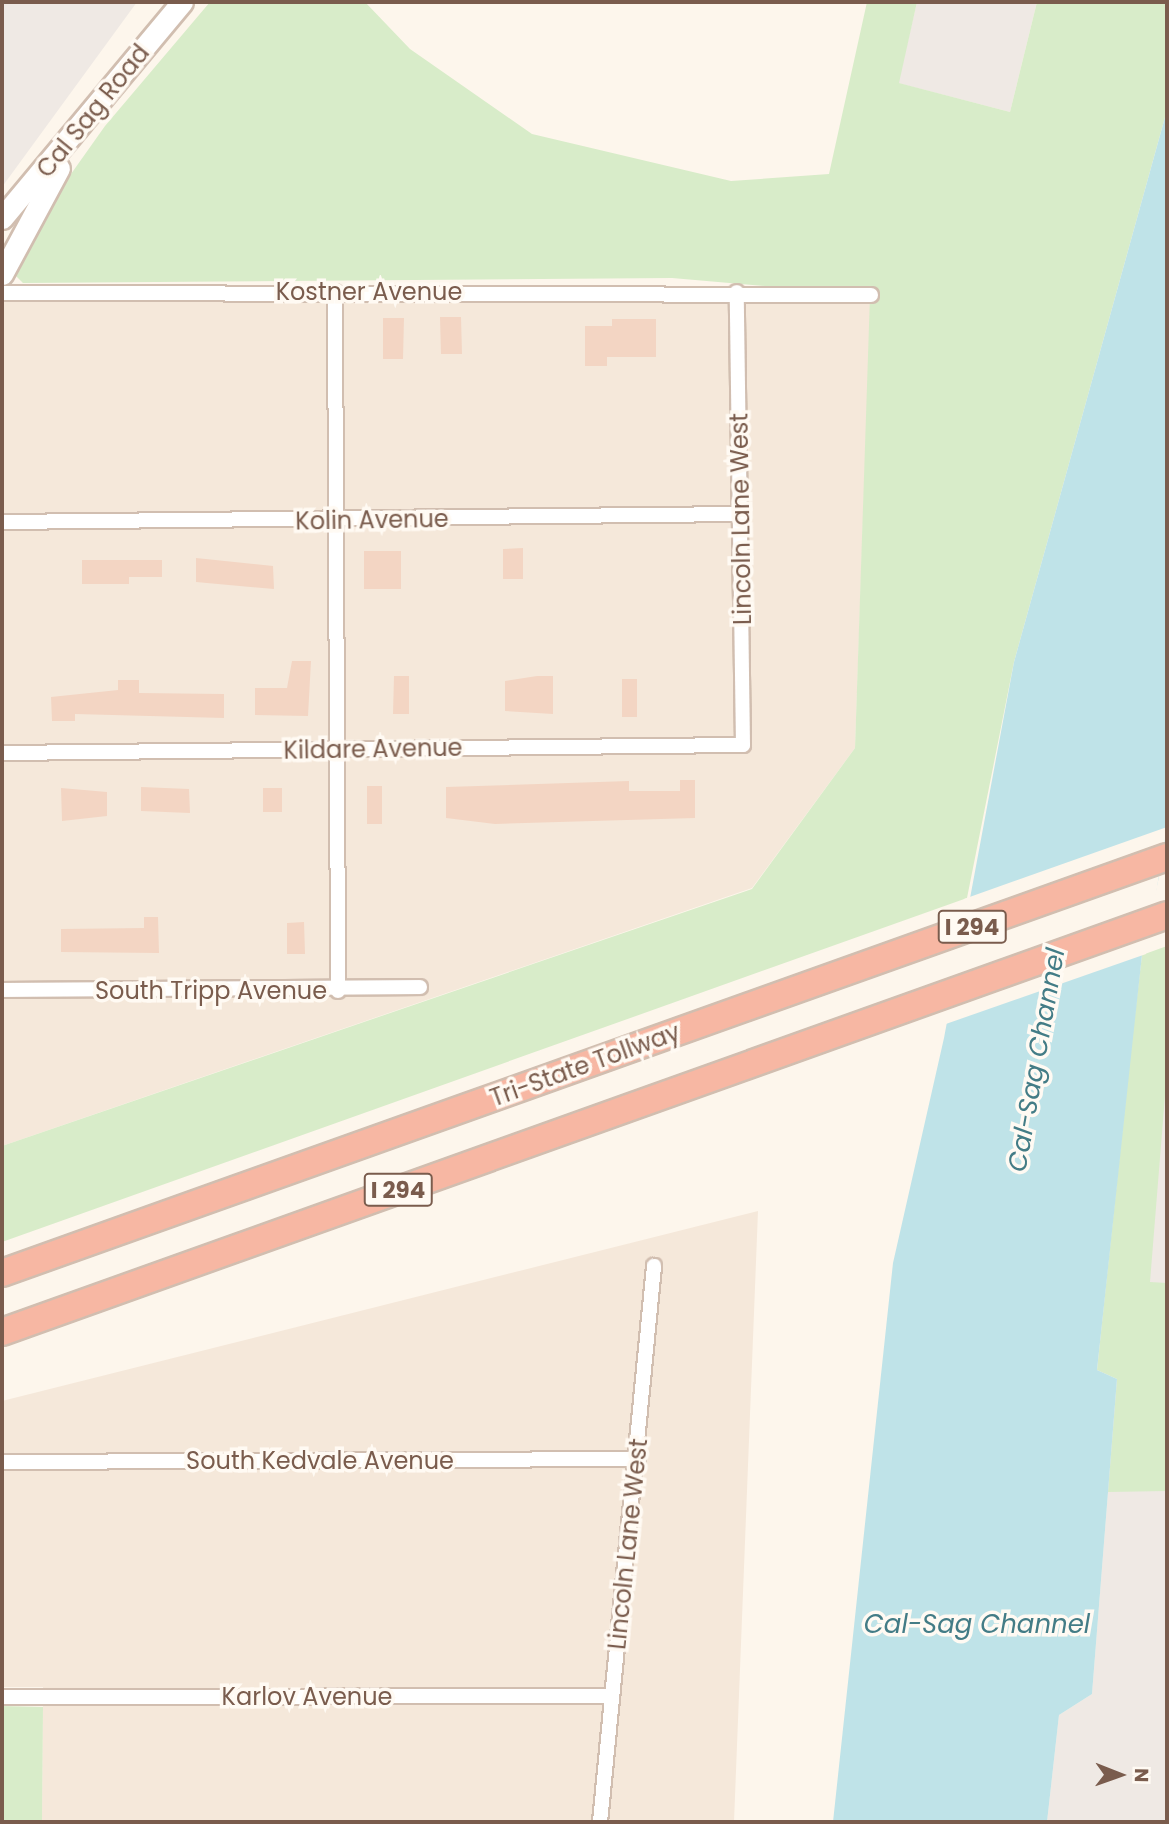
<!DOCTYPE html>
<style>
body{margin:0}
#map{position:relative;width:1169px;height:1824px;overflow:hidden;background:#fdf6ec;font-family:Poppins,sans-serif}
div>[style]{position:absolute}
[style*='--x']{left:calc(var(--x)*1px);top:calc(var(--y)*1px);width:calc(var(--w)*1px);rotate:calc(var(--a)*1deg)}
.residential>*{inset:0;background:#f5e8da}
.industrial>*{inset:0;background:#efe9e4}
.green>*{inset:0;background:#d8ecc9}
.water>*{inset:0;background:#bfe3e8}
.pier>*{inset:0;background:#fdf6ec}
.building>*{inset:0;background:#f3d5c3}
.roads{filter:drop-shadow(2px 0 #d1beb0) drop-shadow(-2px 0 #d1beb0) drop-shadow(0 2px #d1beb0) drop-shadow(0 -2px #d1beb0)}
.street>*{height:14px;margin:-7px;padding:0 7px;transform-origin:7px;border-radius:7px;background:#fff}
.secondary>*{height:21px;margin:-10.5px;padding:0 10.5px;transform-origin:10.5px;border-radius:10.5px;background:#fff}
.highway>*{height:26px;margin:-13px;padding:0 13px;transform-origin:13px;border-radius:13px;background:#f7b7a3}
span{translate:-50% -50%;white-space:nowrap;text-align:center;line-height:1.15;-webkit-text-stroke:7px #fffaf3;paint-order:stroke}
.shield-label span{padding:2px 5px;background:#fffaf3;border:2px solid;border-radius:5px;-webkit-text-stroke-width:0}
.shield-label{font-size:23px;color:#7a5c4d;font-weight:700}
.street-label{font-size:24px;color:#7a5c4d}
.water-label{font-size:26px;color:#437c86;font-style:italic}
.frame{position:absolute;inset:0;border:4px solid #7a5c4d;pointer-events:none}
.north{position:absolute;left:1085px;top:1740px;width:70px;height:70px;-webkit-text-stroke:5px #fffaf3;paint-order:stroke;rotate:91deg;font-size:19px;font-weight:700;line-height:28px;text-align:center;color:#7a5c4d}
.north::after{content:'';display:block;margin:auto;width:24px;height:32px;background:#7a5c4d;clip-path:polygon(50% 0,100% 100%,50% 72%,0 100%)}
</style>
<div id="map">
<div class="residential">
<div style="clip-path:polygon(744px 287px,871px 295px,855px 748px,752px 888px,2px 1146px,2px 298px,14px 290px)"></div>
<div style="clip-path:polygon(758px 1211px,734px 1822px,42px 1822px,43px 1687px,2px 1687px,2px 1401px)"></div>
</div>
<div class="industrial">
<div style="clip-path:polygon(2px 2px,137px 2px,2px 187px)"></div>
<div style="clip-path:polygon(917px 2px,1037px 2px,1010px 112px,898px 83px)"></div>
<div style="clip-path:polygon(1167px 999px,1167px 1822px,1047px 1822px,1059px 1715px,1092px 1694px,1117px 1379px)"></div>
</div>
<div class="green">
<div style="clip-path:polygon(210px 2px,365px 2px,410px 49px,532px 134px,731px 181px,829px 174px,867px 2px,917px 2px,899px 83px,1010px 112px,1037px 2px,1167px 2px,1167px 110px,1014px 662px,967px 898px,2px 1242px,2px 1146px,752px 889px,855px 748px,870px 295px,672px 278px,23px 283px,14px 274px,49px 205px,105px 126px)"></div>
<div style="clip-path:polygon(1167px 946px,1167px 1071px,1150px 1282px,1167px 1283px,1167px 1491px,1108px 1492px,1117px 1379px,1097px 1370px,1132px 1039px,1142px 955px)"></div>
<div style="clip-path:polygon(2px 1706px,43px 1707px,42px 1822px,2px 1822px)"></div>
</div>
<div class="water">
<div style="clip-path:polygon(1167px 110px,1167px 840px,1142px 955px,1097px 1370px,1117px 1379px,1092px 1694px,1059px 1715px,1047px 1822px,833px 1822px,893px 1263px,944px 1038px,1014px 662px)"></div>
</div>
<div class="pier">
<div style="clip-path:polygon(1167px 827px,1146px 954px,943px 1025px,964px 899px)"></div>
</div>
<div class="building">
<div style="clip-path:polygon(440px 317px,461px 317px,462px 354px,441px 354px)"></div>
<div style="clip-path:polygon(383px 318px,404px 318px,403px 359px,383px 359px)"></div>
<div style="clip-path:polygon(612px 319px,656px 319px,656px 357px,607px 357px,607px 366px,585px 366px,585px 326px,612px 326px)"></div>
<div style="clip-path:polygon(523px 548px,523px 579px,503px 579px,503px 549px)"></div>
<div style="clip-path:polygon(364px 551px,401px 551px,401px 589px,364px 589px)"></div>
<div style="clip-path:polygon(196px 558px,273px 566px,274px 589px,196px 582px)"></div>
<div style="clip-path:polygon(82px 560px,162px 560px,162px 577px,129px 577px,129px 584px,82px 584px)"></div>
<div style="clip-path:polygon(292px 661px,311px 661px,308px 716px,255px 715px,255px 688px,287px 688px)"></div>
<div style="clip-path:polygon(394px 676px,409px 676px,409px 714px,393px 714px)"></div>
<div style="clip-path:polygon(537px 676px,553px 676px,553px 714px,505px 711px,505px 681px)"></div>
<div style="clip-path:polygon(622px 679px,637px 679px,637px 717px,622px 717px)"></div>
<div style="clip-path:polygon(118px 680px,139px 680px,139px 693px,224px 694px,224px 718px,75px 714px,75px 721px,52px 721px,51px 697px,118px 690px)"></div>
<div style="clip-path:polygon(680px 780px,695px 780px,695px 818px,495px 824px,446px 818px,446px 787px,629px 781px,629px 791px,680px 791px)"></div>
<div style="clip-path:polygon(367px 786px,382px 786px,382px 824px,367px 824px)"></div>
<div style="clip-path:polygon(141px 787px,189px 789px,190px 813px,141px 811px)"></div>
<div style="clip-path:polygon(61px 788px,107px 792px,107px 816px,62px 821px)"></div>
<div style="clip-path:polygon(263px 788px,282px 788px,282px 812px,263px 812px)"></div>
<div style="clip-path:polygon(144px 917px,158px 917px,159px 953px,61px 952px,61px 929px,144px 928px)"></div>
<div style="clip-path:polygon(304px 922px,305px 954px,287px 954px,287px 923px)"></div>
</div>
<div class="roads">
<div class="street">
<div style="--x:335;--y:292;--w:699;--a:89.75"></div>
<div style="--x:2;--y:293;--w:869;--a:0.13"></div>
<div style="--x:2;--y:522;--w:740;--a:-0.62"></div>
<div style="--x:2;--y:753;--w:741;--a:-0.62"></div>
<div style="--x:743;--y:745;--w:453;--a:-90.8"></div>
<div style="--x:2;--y:990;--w:418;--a:-0.4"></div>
<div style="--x:2;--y:1462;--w:636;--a:-0.27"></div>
<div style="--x:2;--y:1697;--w:610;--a:-0.09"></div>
<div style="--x:600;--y:1822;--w:559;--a:-84.45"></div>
</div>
<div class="secondary">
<div style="--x:2;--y:218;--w:281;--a:-50.2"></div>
<div style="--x:2;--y:274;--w:120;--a:-61.7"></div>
</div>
<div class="highway">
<div style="--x:2;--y:1273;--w:1237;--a:-19.65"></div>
<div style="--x:2;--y:1332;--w:1237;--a:-19.69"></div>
</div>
</div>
<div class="shield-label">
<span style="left:972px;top:927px">I 294</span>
<span style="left:398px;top:1190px">I 294</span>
</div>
<div class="street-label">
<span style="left:93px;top:111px;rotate:-51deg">Cal Sag Road</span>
<span style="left:369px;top:292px">Kostner Avenue</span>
<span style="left:741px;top:519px;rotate:-91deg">Lincoln Lane West</span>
<span style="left:372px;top:520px;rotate:-1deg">Kolin Avenue</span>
<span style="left:373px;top:749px;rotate:-1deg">Kildare Avenue</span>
<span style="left:211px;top:991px">South Tripp Avenue</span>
<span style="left:585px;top:1065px;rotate:-20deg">Tri-State Tollway</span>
<span style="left:320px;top:1461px">South Kedvale Avenue</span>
<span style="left:628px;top:1544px;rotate:-84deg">Lincoln Lane West</span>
<span style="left:307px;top:1697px">Karlov Avenue</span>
</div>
<div class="water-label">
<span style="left:1037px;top:1060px;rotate:-80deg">Cal-Sag Channel</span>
<span style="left:977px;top:1625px">Cal-Sag Channel</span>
</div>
<div class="frame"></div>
<div class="north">N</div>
</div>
